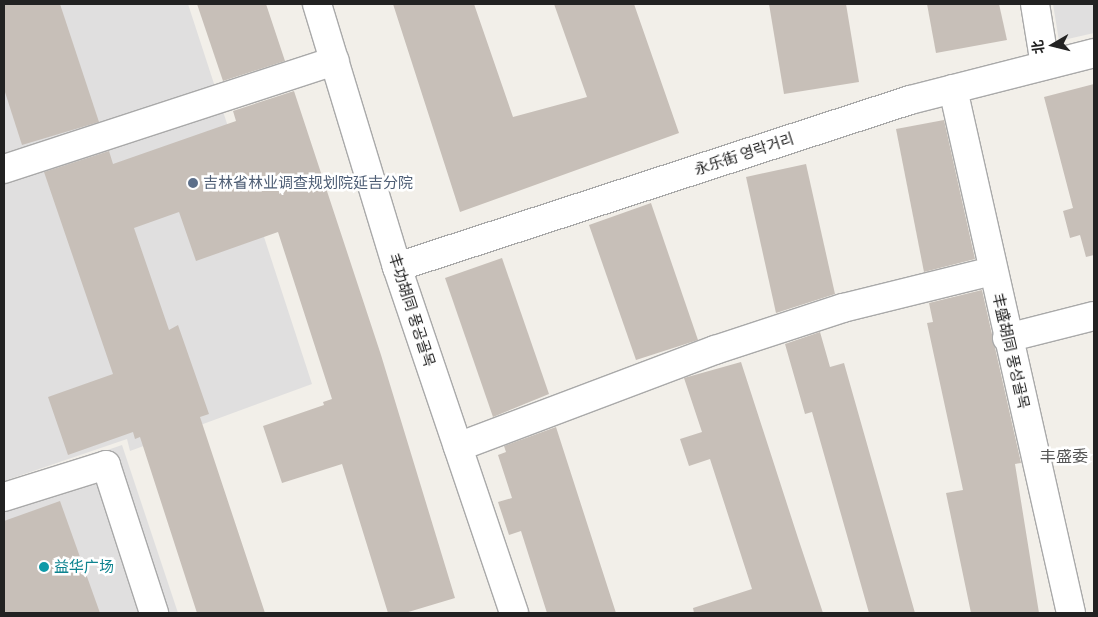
<!DOCTYPE html>
<meta charset="utf-8">
<style>
body{margin:0}
#map{position:relative;width:1098px;height:617px;overflow:hidden;background:#f2efe9;font-family:"Titillium Web","Noto Sans SC","Noto Sans KR",sans-serif}
div>[style]{position:absolute}
[style*='--x']{left:calc(var(--x)*1px);top:calc(var(--y)*1px);width:calc(var(--w)*1px);rotate:calc(var(--a)*1deg)}
.residential>*{inset:0;background:#e0dfdf}
.building>*{inset:0;background:#c7bfb8}
.roads{filter:drop-shadow(1px 0 #a9a9a9) drop-shadow(-1px 0 #a9a9a9) drop-shadow(0 1px #a9a9a9) drop-shadow(0 -1px #a9a9a9)}
.minor>*{height:28px;margin:-14px;padding:0 14px;transform-origin:14px;border-radius:14px;background:#fff}
.dots>*{width:14px;height:14px;translate:-50% -50%;box-sizing:border-box;border:2px solid #fff;border-radius:50%}
span{translate:-50% -50%;white-space:nowrap;text-align:center;line-height:1.15;-webkit-text-stroke:5px #fff;paint-order:stroke}
.street-label{font-size:15px;color:#222}
.service-label{font-size:15px;color:#4e5e75}
.left{translate:0 -50%;text-align:left}
.culture-label{font-size:15px;color:#0d838f}
.neighbourhood-label{font-size:16px;color:#555}
.frame{position:absolute;inset:0;border:5px solid #222;pointer-events:none}
.north{position:absolute;left:1028px;top:20px;width:50px;height:50px;-webkit-text-stroke:4px #fff;paint-order:stroke;rotate:262deg;font-size:14px;font-weight:700;line-height:20px;text-align:center;color:#222}
.north::after{content:'';display:block;margin:auto;width:18px;height:22px;background:#222;clip-path:polygon(50% 0,100% 100%,50% 72%,0 100%)}
</style>
<div id="map">
<div class="residential">
<div style="clip-path:polygon(4px 4px,188px 4px,312px 384px,130px 451px,127px 439px,4px 481px)"></div>
<div style="clip-path:polygon(1053px 4px,1094px 4px,1094px 33px,1059px 41px)"></div>
<div style="clip-path:polygon(122px 445px,178px 613px,4px 613px,4px 486px)"></div>
</div>
<div class="building">
<div style="clip-path:polygon(4px 4px,60px 4px,99px 122px,22px 145px,4px 89px)"></div>
<div style="clip-path:polygon(197px 4px,266px 4px,285px 61px,223px 81px)"></div>
<div style="clip-path:polygon(393px 4px,474px 4px,513px 117px,587px 97px,554px 4px,634px 4px,679px 133px,460px 212px)"></div>
<div style="clip-path:polygon(769px 4px,846px 4px,859px 82px,784px 94px)"></div>
<div style="clip-path:polygon(927px 4px,999px 4px,1007px 40px,936px 53px)"></div>
<div style="clip-path:polygon(1094px 84px,1094px 255px,1086px 257px,1080px 235px,1070px 238px,1063px 211px,1073px 208px,1044px 97px)"></div>
<div style="clip-path:polygon(294px 91px,381px 355px,455px 598px,405px 613px,388px 613px,342px 464px,282px 483px,263px 426px,324px 405px,323px 402px,332px 399px,278px 232px,196px 261px,179px 212px,134px 228px,169px 330px,178px 325px,209px 414px,200px 417px,265px 613px,197px 613px,140px 437px,135px 439px,133px 432px,68px 455px,48px 397px,113px 374px,44px 172px,109px 151px,113px 164px,236px 121px,233px 111px)"></div>
<div style="clip-path:polygon(944px 120px,975px 259px,924px 272px,896px 129px)"></div>
<div style="clip-path:polygon(806px 164px,835px 294px,776px 313px,746px 177px)"></div>
<div style="clip-path:polygon(651px 203px,698px 340px,636px 360px,589px 225px)"></div>
<div style="clip-path:polygon(502px 258px,549px 394px,493px 417px,445px 278px)"></div>
<div style="clip-path:polygon(982px 290px,1021px 463px,1015px 464px,1039px 613px,971px 613px,946px 493px,963px 490px,927px 323px,933px 322px,929px 303px)"></div>
<div style="clip-path:polygon(820px 332px,830px 367px,844px 363px,915px 613px,869px 613px,812px 412px,805px 414px,785px 344px)"></div>
<div style="clip-path:polygon(741px 362px,798px 538px,823px 613px,694px 613px,693px 608px,752px 589px,710px 459px,689px 466px,680px 439px,702px 432px,684px 378px)"></div>
<div style="clip-path:polygon(556px 427px,616px 613px,547px 613px,521px 531px,509px 535px,498px 502px,512px 498px,498px 455px,506px 452px,504px 446px)"></div>
<div style="clip-path:polygon(60px 501px,100px 613px,4px 613px,4px 521px)"></div>
</div>
<div class="roads">
<div class="minor">
<div style="--x:317;--y:4;--w:275;--a:73.1"></div>
<div style="--x:397;--y:267;--w:365;--a:71.3"></div>
<div style="--x:1035;--y:4;--w:62;--a:80.7"></div>
<div style="--x:953;--y:89;--w:537;--a:77.31"></div>
<div style="--x:4;--y:169;--w:348;--a:-18.1"></div>
<div style="--x:397;--y:267;--w:539;--a:-18.03"></div>
<div style="--x:910;--y:100;--w:190;--a:-14.3"></div>
<div style="--x:1007;--y:338;--w:90;--a:-14.2"></div>
<div style="--x:458;--y:447;--w:275;--a:-20.7"></div>
<div style="--x:715;--y:350;--w:135;--a:-18.2"></div>
<div style="--x:843;--y:308;--w:154;--a:-13.9"></div>
<div style="--x:4;--y:497;--w:107;--a:-17.4"></div>
<div style="--x:106;--y:465;--w:156;--a:72"></div>
</div>
</div>
<div class="dots">
<div style="left:193px;top:183px;background:#5c6f8a"></div>
<div style="left:44px;top:567px;background:#0f9aa8"></div>
</div>
<div class="street-label">
<span style="left:744px;top:154px;rotate:-18deg">永乐街 영락거리</span>
<span style="left:412px;top:310px;rotate:72deg">丰功胡同 풍공골목</span>
<span style="left:1011px;top:351px;rotate:77deg">丰盛胡同 풍성골목</span>
</div>
<div class="service-label">
<span class="left" style="left:203px;top:183px">吉林省林业调查规划院延吉分院</span>
</div>
<div class="culture-label">
<span class="left" style="left:54px;top:567px">益华广场</span>
</div>
<div class="neighbourhood-label">
<span style="left:1064px;top:456px">丰盛委</span>
</div>
<div class="frame"></div>
<div class="north">北</div>
</div>
